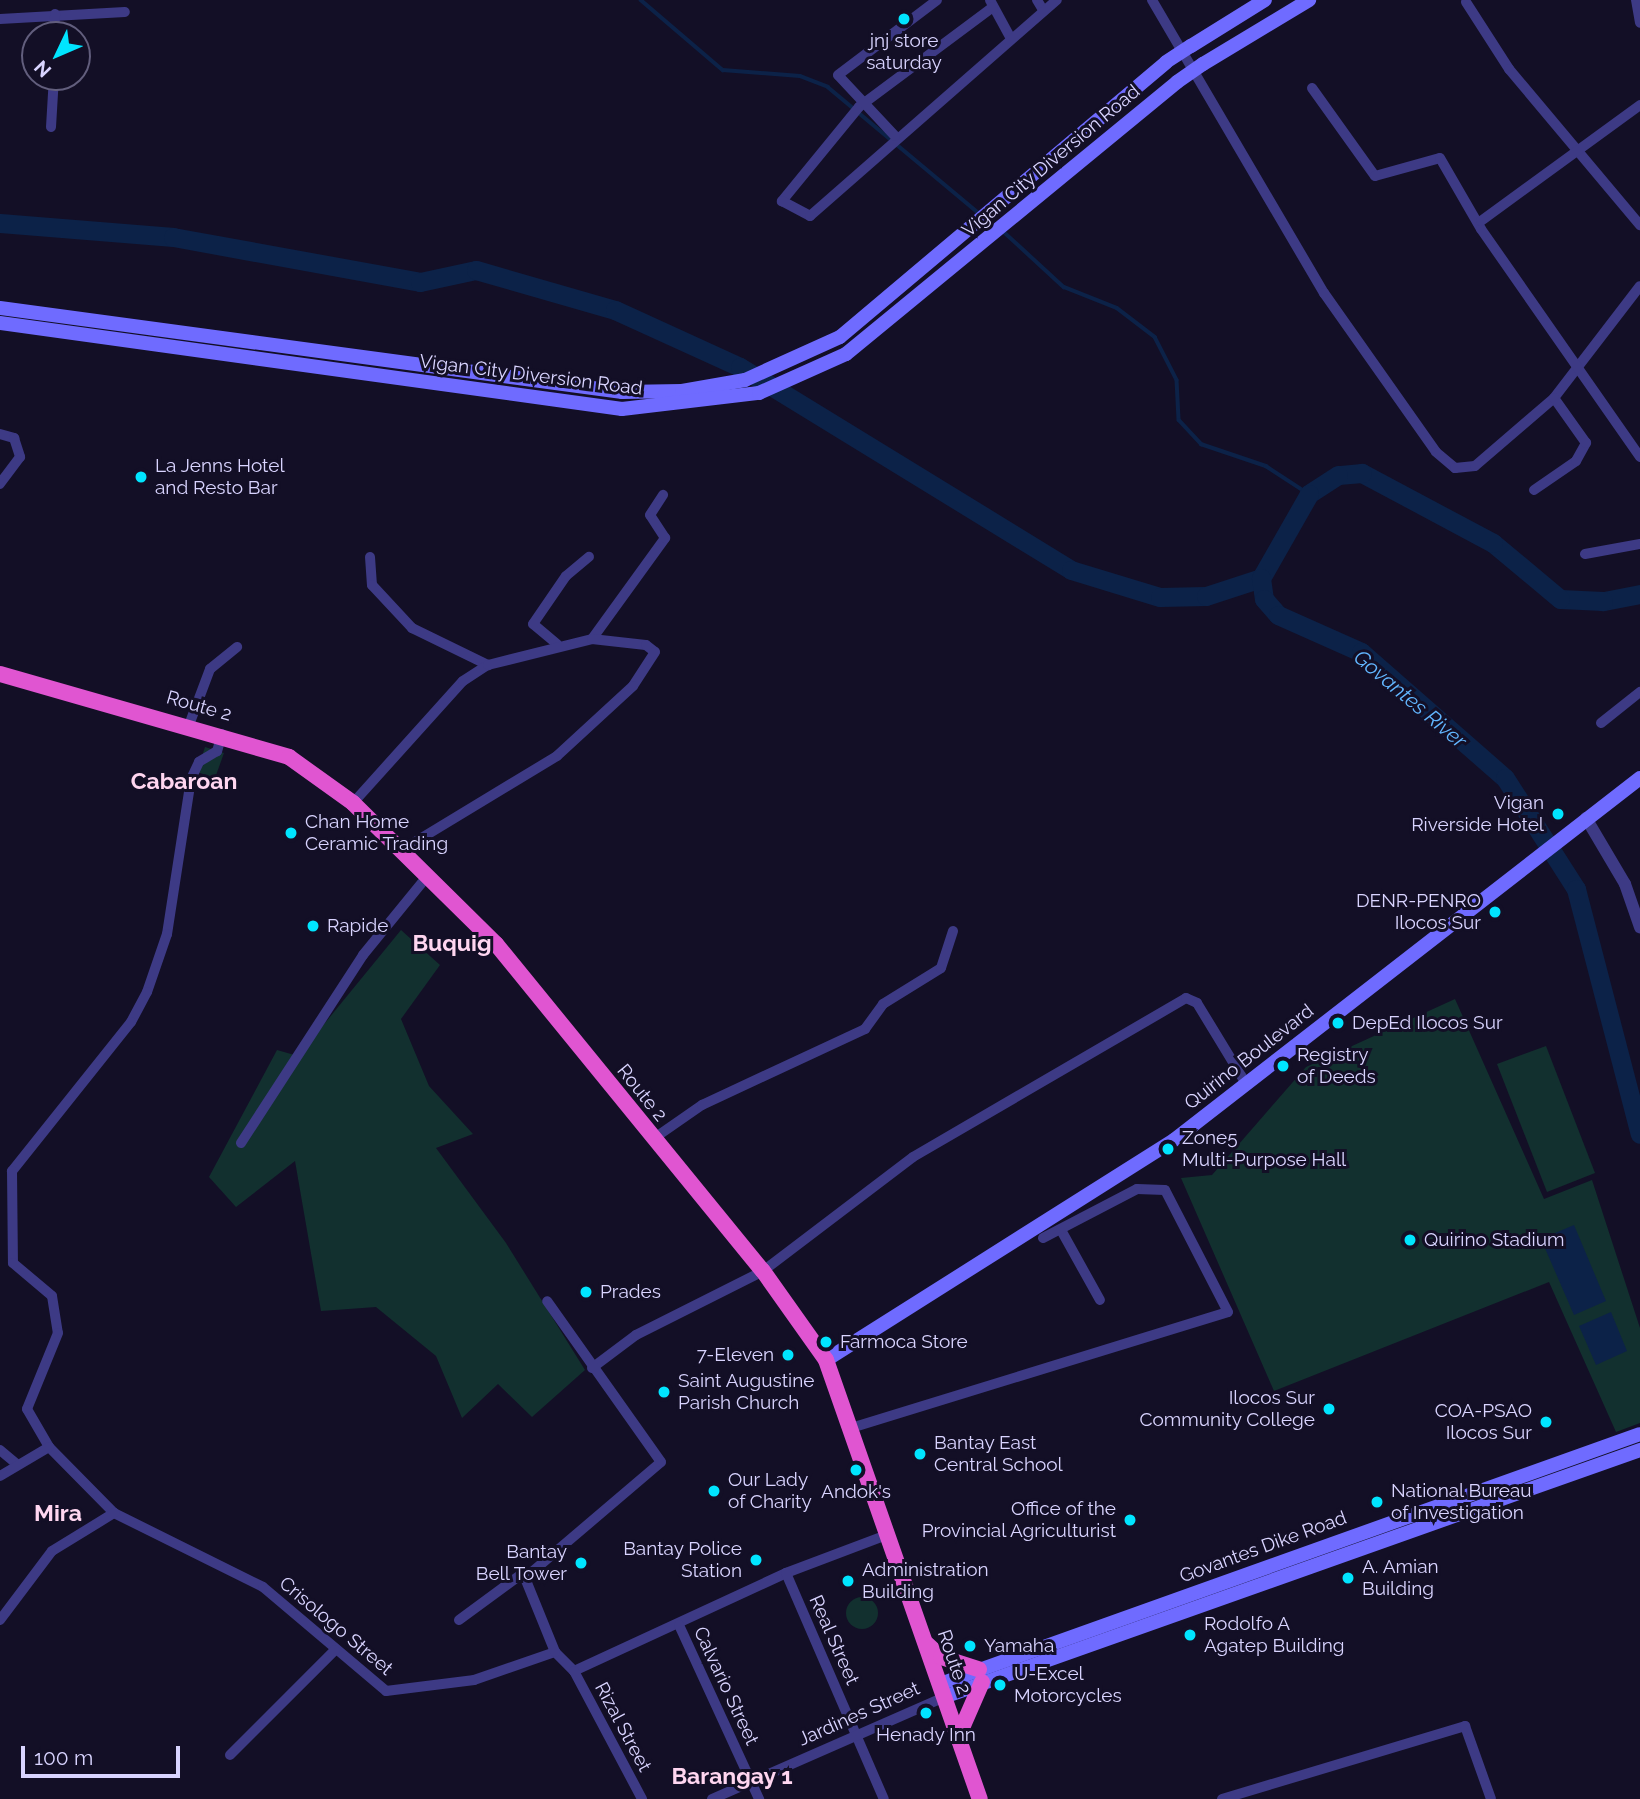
<!DOCTYPE html>
<style>
body{margin:0}
#map{position:relative;width:1640px;height:1799px;overflow:hidden;background:#130f26;font-family:Raleway,sans-serif}
div>[style]{position:absolute}
[style*='--x']{left:calc(var(--x)*1px);top:calc(var(--y)*1px);width:calc(var(--w)*1px);rotate:calc(var(--a)*1deg)}
.green>*{inset:0;background:#12302f}
.round{border-radius:50%}
.water>*{inset:0;background:#0c2248}
.stream>*{height:3.5px;margin:-1.75px;padding:0 1.75px;transform-origin:1.75px;border-radius:1.75px;background:#0c2248}
.river>*{height:19px;margin:-9.5px;padding:0 9.5px;transform-origin:9.5px;border-radius:9.5px;background:#0c2248}
.minor>*{height:10px;margin:-5px;padding:0 5px;transform-origin:5px;border-radius:5px;background:#3d3a85}
.tertiary>*{height:12px;margin:-6px;padding:0 6px;transform-origin:6px;border-radius:6px;background:#3d3a85}
.secondary>*{height:14px;margin:-7px;padding:0 7px;transform-origin:7px;border-radius:7px;background:#6f6bff}
.trunk>*{height:16px;margin:-8px;padding:0 8px;transform-origin:8px;border-radius:8px;background:#e055d1}
.secondary-bridge>*{height:14px;margin:-7px;padding:0 7px;transform-origin:7px;border-radius:7px;background:#6f6bff}
.dots>*{width:19px;height:19px;translate:-50% -50%;box-sizing:border-box;border:4px solid #130f26;border-radius:50%}
span{translate:-50% -50%;white-space:nowrap;text-align:center;line-height:1.15;-webkit-text-stroke:6px #130f26;paint-order:stroke}
.poi-label{font-size:19px;color:#d9d4ff}
.left{translate:0 -50%;text-align:left}
.right{translate:-100% -50%;text-align:right}
.street-label{font-size:19px;color:#d9d4ff}
.water-label{font-size:21px;color:#62b6ff;font-style:italic}
.quarter-label{font-size:23px;color:#ffd6f0;font-weight:700}
.north{position:absolute;left:21px;top:21px;width:70px;height:70px;box-sizing:border-box;background:#130f26;border:2px solid #625e7d;border-radius:50%;rotate:226deg;font-size:19px;font-weight:700;line-height:28px;text-align:center;color:#d9d4ff}
.north::after{content:'';display:block;margin:auto;width:24px;height:32px;background:#00e5ff;clip-path:polygon(50% 0,100% 100%,50% 72%,0 100%)}
.scale{position:absolute;left:21px;top:1746px;width:159px;height:32px;box-sizing:border-box;border:4px solid #d9d4ff;border-top:0;padding-left:9px;font-size:21px;line-height:24px;white-space:nowrap;color:#d9d4ff;-webkit-text-stroke:5px #130f26;paint-order:stroke}
</style>
<div id="map">
<div class="green">
<div style="clip-path:polygon(205px 747px,224px 753px,215px 778px,197px 772px)"></div>
<div style="clip-path:polygon(401px 930px,440px 965px,401px 1019px,429px 1086px,473px 1134px,436px 1148px,506px 1243px,585px 1370px,532px 1417px,498px 1384px,462px 1418px,436px 1356px,376px 1307px,321px 1311px,295px 1161px,236px 1207px,209px 1177px,277px 1050px,298px 1056px)"></div>
<div style="clip-path:polygon(1455px 999px,1544px 1199px,1592px 1180px,1640px 1328px,1640px 1423px,1616px 1432px,1549px 1282px,1274px 1391px,1181px 1178px,1212px 1175px,1306px 1067px)"></div>
<div style="clip-path:polygon(1546px 1046px,1595px 1173px,1547px 1192px,1497px 1064px)"></div>
<div class="round" style="left:846px;top:1597px;width:32px;height:32px"></div>
</div>
<div class="water">
<div style="clip-path:polygon(1574px 1225px,1606px 1301px,1574px 1315px,1541px 1239px)"></div>
<div style="clip-path:polygon(1611px 1312px,1627px 1351px,1596px 1365px,1579px 1326px)"></div>
</div>
<div class="stream">
<div style="--x:641;--y:0;--w:108;--a:40.5"></div>
<div style="--x:723;--y:70;--w:77;--a:4.5"></div>
<div style="--x:800;--y:76;--w:30;--a:21"></div>
<div style="--x:828;--y:87;--w:198;--a:39.9"></div>
<div style="--x:1003;--y:231;--w:83;--a:42.6"></div>
<div style="--x:1064;--y:287;--w:57;--a:21.6"></div>
<div style="--x:1117;--y:308;--w:48;--a:37.3"></div>
<div style="--x:1155;--y:337;--w:48;--a:62.9"></div>
<div style="--x:1177;--y:380;--w:40;--a:87.1"></div>
<div style="--x:1179;--y:420;--w:33;--a:47"></div>
<div style="--x:1201;--y:444;--w:69;--a:18.7"></div>
<div style="--x:1266;--y:466;--w:51;--a:33.1"></div>
</div>
<div class="river">
<div style="--x:0;--y:223;--w:174;--a:4.6"></div>
<div style="--x:173;--y:237;--w:251;--a:10.3"></div>
<div style="--x:420;--y:282;--w:57;--a:-12.1"></div>
<div style="--x:476;--y:270;--w:145;--a:16.1"></div>
<div style="--x:615;--y:310;--w:137;--a:24.5"></div>
<div style="--x:740;--y:367;--w:388;--a:31.5"></div>
<div style="--x:1071;--y:570;--w:93;--a:16.9"></div>
<div style="--x:1160;--y:597;--w:46;--a:-1.2"></div>
<div style="--x:1206;--y:596;--w:58;--a:-18.1"></div>
<div style="--x:1640;--y:594;--w:38;--a:169"></div>
<div style="--x:1603;--y:601;--w:43;--a:-177.3"></div>
<div style="--x:1560;--y:599;--w:87;--a:-140.1"></div>
<div style="--x:1493;--y:543;--w:149;--a:-151.9"></div>
<div style="--x:1362;--y:473;--w:24;--a:175"></div>
<div style="--x:1338;--y:475;--w:35;--a:147"></div>
<div style="--x:1309;--y:494;--w:97;--a:119.7"></div>
<div style="--x:1261;--y:578;--w:21;--a:82"></div>
<div style="--x:1264;--y:599;--w:21;--a:49"></div>
<div style="--x:1278;--y:615;--w:91;--a:24"></div>
<div style="--x:1361;--y:652;--w:191;--a:41.2"></div>
<div style="--x:1505;--y:778;--w:132;--a:57.4"></div>
<div style="--x:1576;--y:889;--w:253;--a:75.4"></div>
</div>
<div class="minor">
<div style="--x:990;--y:0;--w:42;--a:61.6"></div>
<div style="--x:1037;--y:0;--w:12;--a:59"></div>
<div style="--x:1152;--y:0;--w:340;--a:59.6"></div>
<div style="--x:1324;--y:293;--w:194;--a:54.8"></div>
<div style="--x:1436;--y:452;--w:25;--a:40"></div>
<div style="--x:1455;--y:468;--w:20;--a:-6"></div>
<div style="--x:1475;--y:466;--w:104;--a:-40.7"></div>
<div style="--x:1554;--y:398;--w:141;--a:-52.5"></div>
<div style="--x:1636;--y:0;--w:23;--a:80"></div>
<div style="--x:1466;--y:2;--w:80;--a:57.3"></div>
<div style="--x:1509;--y:69;--w:204;--a:50"></div>
<div style="--x:993;--y:7;--w:167;--a:143.3"></div>
<div style="--x:859;--y:107;--w:122;--a:129.3"></div>
<div style="--x:782;--y:201;--w:32;--a:28"></div>
<div style="--x:810;--y:216;--w:328;--a:-41.2"></div>
<div style="--x:0;--y:19;--w:125;--a:-3.2"></div>
<div style="--x:54;--y:35;--w:21;--a:-87"></div>
<div style="--x:1312;--y:88;--w:108;--a:54.4"></div>
<div style="--x:1375;--y:176;--w:67;--a:-15.5"></div>
<div style="--x:1440;--y:158;--w:82;--a:60"></div>
<div style="--x:1481;--y:229;--w:278;--a:55.1"></div>
<div style="--x:51;--y:127;--w:50;--a:-86.6"></div>
<div style="--x:895;--y:136;--w:83;--a:-133.1"></div>
<div style="--x:838;--y:75;--w:124;--a:-37.1"></div>
<div style="--x:1481;--y:221;--w:197;--a:-36.1"></div>
<div style="--x:0;--y:434;--w:15;--a:16"></div>
<div style="--x:14;--y:438;--w:20;--a:72"></div>
<div style="--x:20;--y:457;--w:34;--a:127"></div>
<div style="--x:1534;--y:490;--w:51;--a:-34.6"></div>
<div style="--x:1576;--y:461;--w:21;--a:-61"></div>
<div style="--x:1586;--y:443;--w:55;--a:-125.4"></div>
<div style="--x:1585;--y:554;--w:56;--a:-10.3"></div>
<div style="--x:370;--y:557;--w:28;--a:86"></div>
<div style="--x:372;--y:585;--w:59;--a:47.1"></div>
<div style="--x:412;--y:628;--w:85;--a:26"></div>
<div style="--x:592;--y:639;--w:125;--a:-54.1"></div>
<div style="--x:665;--y:538;--w:27;--a:-123"></div>
<div style="--x:650;--y:515;--w:24;--a:-57"></div>
<div style="--x:557;--y:644;--w:31;--a:-140"></div>
<div style="--x:533;--y:624;--w:58;--a:-55.5"></div>
<div style="--x:566;--y:576;--w:30;--a:-40"></div>
<div style="--x:1601;--y:723;--w:50;--a:-38.5"></div>
<div style="--x:189;--y:725;--w:60;--a:-69.4"></div>
<div style="--x:210;--y:669;--w:35;--a:-39"></div>
<div style="--x:222;--y:734;--w:18;--a:106"></div>
<div style="--x:217;--y:751;--w:21;--a:149"></div>
<div style="--x:199;--y:762;--w:19;--a:115"></div>
<div style="--x:191;--y:779;--w:157;--a:98.8"></div>
<div style="--x:167;--y:934;--w:61;--a:109"></div>
<div style="--x:147;--y:992;--w:34;--a:118"></div>
<div style="--x:131;--y:1022;--w:191;--a:128.6"></div>
<div style="--x:12;--y:1171;--w:92;--a:89.4"></div>
<div style="--x:13;--y:1263;--w:51;--a:40.2"></div>
<div style="--x:52;--y:1296;--w:37;--a:81"></div>
<div style="--x:58;--y:1333;--w:82;--a:112.2"></div>
<div style="--x:27;--y:1409;--w:44;--a:59.9"></div>
<div style="--x:49;--y:1447;--w:93;--a:45.4"></div>
<div style="--x:114;--y:1513;--w:166;--a:26.4"></div>
<div style="--x:263;--y:1587;--w:161;--a:40.2"></div>
<div style="--x:386;--y:1691;--w:89;--a:-7.1"></div>
<div style="--x:474;--y:1680;--w:86;--a:-19.1"></div>
<div style="--x:555;--y:1652;--w:27;--a:45"></div>
<div style="--x:574;--y:1671;--w:234;--a:-24.8"></div>
<div style="--x:786;--y:1573;--w:110;--a:-20.7"></div>
<div style="--x:353;--y:803;--w:164;--a:-48"></div>
<div style="--x:463;--y:681;--w:30;--a:-33"></div>
<div style="--x:488;--y:665;--w:107;--a:-14"></div>
<div style="--x:592;--y:639;--w:54;--a:6.3"></div>
<div style="--x:646;--y:645;--w:11;--a:38"></div>
<div style="--x:655;--y:652;--w:40;--a:122.9"></div>
<div style="--x:633;--y:686;--w:103;--a:137.4"></div>
<div style="--x:557;--y:756;--w:181;--a:148.8"></div>
<div style="--x:653;--y:1139;--w:60;--a:-34.8"></div>
<div style="--x:702;--y:1105;--w:180;--a:-25"></div>
<div style="--x:865;--y:1029;--w:31;--a:-54"></div>
<div style="--x:883;--y:1004;--w:68;--a:-31.8"></div>
<div style="--x:941;--y:968;--w:39;--a:-72"></div>
<div style="--x:241;--y:1143;--w:224;--a:-57"></div>
<div style="--x:363;--y:955;--w:104;--a:-50.8"></div>
<div style="--x:1061;--y:1230;--w:80;--a:60.9"></div>
<div style="--x:592;--y:1368;--w:55;--a:-36.9"></div>
<div style="--x:636;--y:1335;--w:142;--a:-26.7"></div>
<div style="--x:763;--y:1271;--w:188;--a:-37.2"></div>
<div style="--x:913;--y:1157;--w:316;--a:-30.2"></div>
<div style="--x:1186;--y:998;--w:12;--a:24"></div>
<div style="--x:1197;--y:1003;--w:92;--a:58.7"></div>
<div style="--x:851;--y:1428;--w:394;--a:-17.1"></div>
<div style="--x:1228;--y:1312;--w:137;--a:-117.3"></div>
<div style="--x:1165;--y:1190;--w:28;--a:-178"></div>
<div style="--x:1137;--y:1189;--w:106;--a:152.5"></div>
<div style="--x:0;--y:1450;--w:23;--a:40"></div>
<div style="--x:0;--y:1476;--w:57;--a:-30.6"></div>
<div style="--x:786;--y:1573;--w:246;--a:66.6"></div>
<div style="--x:526;--y:1577;--w:177;--a:-40.4"></div>
<div style="--x:661;--y:1462;--w:197;--a:-125.3"></div>
<div style="--x:0;--y:1620;--w:86;--a:-53"></div>
<div style="--x:52;--y:1551;--w:73;--a:-31.5"></div>
<div style="--x:459;--y:1620;--w:79;--a:-36.3"></div>
<div style="--x:523;--y:1573;--w:85;--a:67.9"></div>
<div style="--x:679;--y:1625;--w:192;--a:65.3"></div>
<div style="--x:574;--y:1671;--w:145;--a:62"></div>
<div style="--x:230;--y:1755;--w:148;--a:-45"></div>
<div style="--x:712;--y:1799;--w:253;--a:-23.7"></div>
<div style="--x:1222;--y:1799;--w:254;--a:-16.7"></div>
<div style="--x:1465;--y:1726;--w:77;--a:70.4"></div>
</div>
<div class="tertiary">
<div style="--x:1586;--y:818;--w:77;--a:59.4"></div>
<div style="--x:1625;--y:884;--w:46;--a:70.8"></div>
</div>
<div class="secondary">
<div style="--x:1191;--y:46;--w:87;--a:-31.9"></div>
<div style="--x:1203;--y:64;--w:124;--a:-31.1"></div>
<div style="--x:0;--y:308;--w:628;--a:7.69"></div>
<div style="--x:622;--y:392;--w:60;--a:-1"></div>
<div style="--x:682;--y:391;--w:64;--a:-9.9"></div>
<div style="--x:745;--y:380;--w:104;--a:-24.4"></div>
<div style="--x:840;--y:337;--w:426;--a:-40.1"></div>
<div style="--x:0;--y:323;--w:628;--a:7.87"></div>
<div style="--x:622;--y:409;--w:138;--a:-6.7"></div>
<div style="--x:759;--y:393;--w:95;--a:-24.1"></div>
<div style="--x:846;--y:354;--w:428;--a:-39.4"></div>
<div style="--x:826;--y:1360;--w:412;--a:-32.3"></div>
<div style="--x:1174;--y:1140;--w:590;--a:-37.84"></div>
<div style="--x:940;--y:1684;--w:743;--a:-19.65"></div>
<div style="--x:944;--y:1697;--w:739;--a:-19.54"></div>
</div>
<div class="trunk">
<div style="--x:0;--y:674;--w:301;--a:16"></div>
<div style="--x:289;--y:757;--w:79;--a:35.7"></div>
<div style="--x:353;--y:803;--w:201;--a:44.6"></div>
<div style="--x:496;--y:944;--w:422;--a:50.8"></div>
<div style="--x:763;--y:1271;--w:109;--a:54.7"></div>
<div style="--x:826;--y:1360;--w:465;--a:70.7"></div>
<div style="--x:927;--y:1644;--w:19;--a:43"></div>
<div style="--x:941;--y:1657;--w:40;--a:18"></div>
<div style="--x:958;--y:1737;--w:60;--a:-66.4"></div>
</div>
<div class="secondary-bridge">
<div style="--x:1166;--y:62;--w:30;--a:-33"></div>
<div style="--x:1177;--y:82;--w:32;--a:-35"></div>
</div>
<div class="dots">
<div style="left:904px;top:19px;background:#00e5ff"></div>
<div style="left:141px;top:477px;background:#00e5ff"></div>
<div style="left:1558px;top:814px;background:#00e5ff"></div>
<div style="left:291px;top:833px;background:#00e5ff"></div>
<div style="left:1495px;top:912px;background:#00e5ff"></div>
<div style="left:313px;top:926px;background:#00e5ff"></div>
<div style="left:1338px;top:1023px;background:#00e5ff"></div>
<div style="left:1283px;top:1066px;background:#00e5ff"></div>
<div style="left:1168px;top:1149px;background:#00e5ff"></div>
<div style="left:1410px;top:1240px;background:#00e5ff"></div>
<div style="left:586px;top:1292px;background:#00e5ff"></div>
<div style="left:826px;top:1342px;background:#00e5ff"></div>
<div style="left:788px;top:1355px;background:#00e5ff"></div>
<div style="left:664px;top:1392px;background:#00e5ff"></div>
<div style="left:1329px;top:1409px;background:#00e5ff"></div>
<div style="left:1546px;top:1422px;background:#00e5ff"></div>
<div style="left:920px;top:1454px;background:#00e5ff"></div>
<div style="left:856px;top:1470px;background:#00e5ff"></div>
<div style="left:714px;top:1491px;background:#00e5ff"></div>
<div style="left:1377px;top:1502px;background:#00e5ff"></div>
<div style="left:1130px;top:1520px;background:#00e5ff"></div>
<div style="left:756px;top:1560px;background:#00e5ff"></div>
<div style="left:581px;top:1563px;background:#00e5ff"></div>
<div style="left:1348px;top:1578px;background:#00e5ff"></div>
<div style="left:848px;top:1581px;background:#00e5ff"></div>
<div style="left:1190px;top:1635px;background:#00e5ff"></div>
<div style="left:970px;top:1646px;background:#00e5ff"></div>
<div style="left:1000px;top:1685px;background:#00e5ff"></div>
<div style="left:926px;top:1713px;background:#00e5ff"></div>
</div>
<div class="poi-label">
<span style="left:904px;top:52px">jnj store<br>saturday</span>
<span class="left" style="left:155px;top:477px">La Jenns Hotel<br>and Resto Bar</span>
<span class="right" style="left:1544px;top:814px">Vigan<br>Riverside Hotel</span>
<span class="left" style="left:305px;top:833px">Chan Home<br>Ceramic Trading</span>
<span class="right" style="left:1481px;top:912px">DENR-PENRO<br>Ilocos Sur</span>
<span class="left" style="left:327px;top:926px">Rapide</span>
<span class="left" style="left:1352px;top:1023px">DepEd Ilocos Sur</span>
<span class="left" style="left:1297px;top:1066px">Registry<br>of Deeds</span>
<span class="left" style="left:1182px;top:1149px">Zone5<br>Multi-Purpose Hall</span>
<span class="left" style="left:1424px;top:1240px">Quirino Stadium</span>
<span class="left" style="left:600px;top:1292px">Prades</span>
<span class="left" style="left:840px;top:1342px">Farmoca Store</span>
<span class="right" style="left:774px;top:1355px">7-Eleven</span>
<span class="left" style="left:678px;top:1392px">Saint Augustine<br>Parish Church</span>
<span class="right" style="left:1315px;top:1409px">Ilocos Sur<br>Community College</span>
<span class="right" style="left:1532px;top:1422px">COA-PSAO<br>Ilocos Sur</span>
<span class="left" style="left:934px;top:1454px">Bantay East<br>Central School</span>
<span class="left" style="left:728px;top:1491px">Our Lady<br>of Charity</span>
<span class="left" style="left:1391px;top:1502px">National Bureau<br>of Investigation</span>
<span style="left:856px;top:1492px">Andok's</span>
<span class="right" style="left:1116px;top:1520px">Office of the<br>Provincial Agriculturist</span>
<span class="right" style="left:742px;top:1560px">Bantay Police<br>Station</span>
<span class="right" style="left:567px;top:1563px">Bantay<br>Bell Tower</span>
<span class="left" style="left:1362px;top:1578px">A. Amian<br>Building</span>
<span class="left" style="left:862px;top:1581px">Administration<br>Building</span>
<span class="left" style="left:1204px;top:1635px">Rodolfo A<br>Agatep Building</span>
<span class="left" style="left:984px;top:1646px">Yamaha</span>
<span class="left" style="left:1014px;top:1685px">U-Excel<br>Motorcycles</span>
<span style="left:926px;top:1735px">Henady Inn</span>
</div>
<div class="street-label">
<span style="left:1051px;top:161px;rotate:-40deg">Vigan City Diversion Road</span>
<span style="left:531px;top:375px;rotate:7deg">Vigan City Diversion Road</span>
<span style="left:199px;top:706px;rotate:16deg">Route 2</span>
<span style="left:1249px;top:1057px;rotate:-38deg">Quirino Boulevard</span>
<span style="left:642px;top:1093px;rotate:51deg">Route 2</span>
<span style="left:1263px;top:1547px;rotate:-20deg">Govantes Dike Road</span>
<span style="left:336px;top:1626px;rotate:40deg">Crisologo Street</span>
<span style="left:834px;top:1640px;rotate:66deg">Real Street</span>
<span style="left:954px;top:1662px;rotate:71deg">Route 2</span>
<span style="left:726px;top:1686px;rotate:65deg">Calvario Street</span>
<span style="left:859px;top:1714px;rotate:-24deg">Jardines Street</span>
<span style="left:623px;top:1727px;rotate:62deg">Rizal Street</span>
</div>
<div class="water-label">
<span style="left:1410px;top:699px;rotate:40deg">Govantes River</span>
</div>
<div class="quarter-label">
<span style="left:184px;top:781px">Cabaroan</span>
<span style="left:452px;top:943px">Buquig</span>
<span style="left:58px;top:1513px">Mira</span>
<span style="left:732px;top:1776px">Barangay 1</span>
</div>
<div class="north">N</div>
<div class="scale">100 m</div>
</div>
